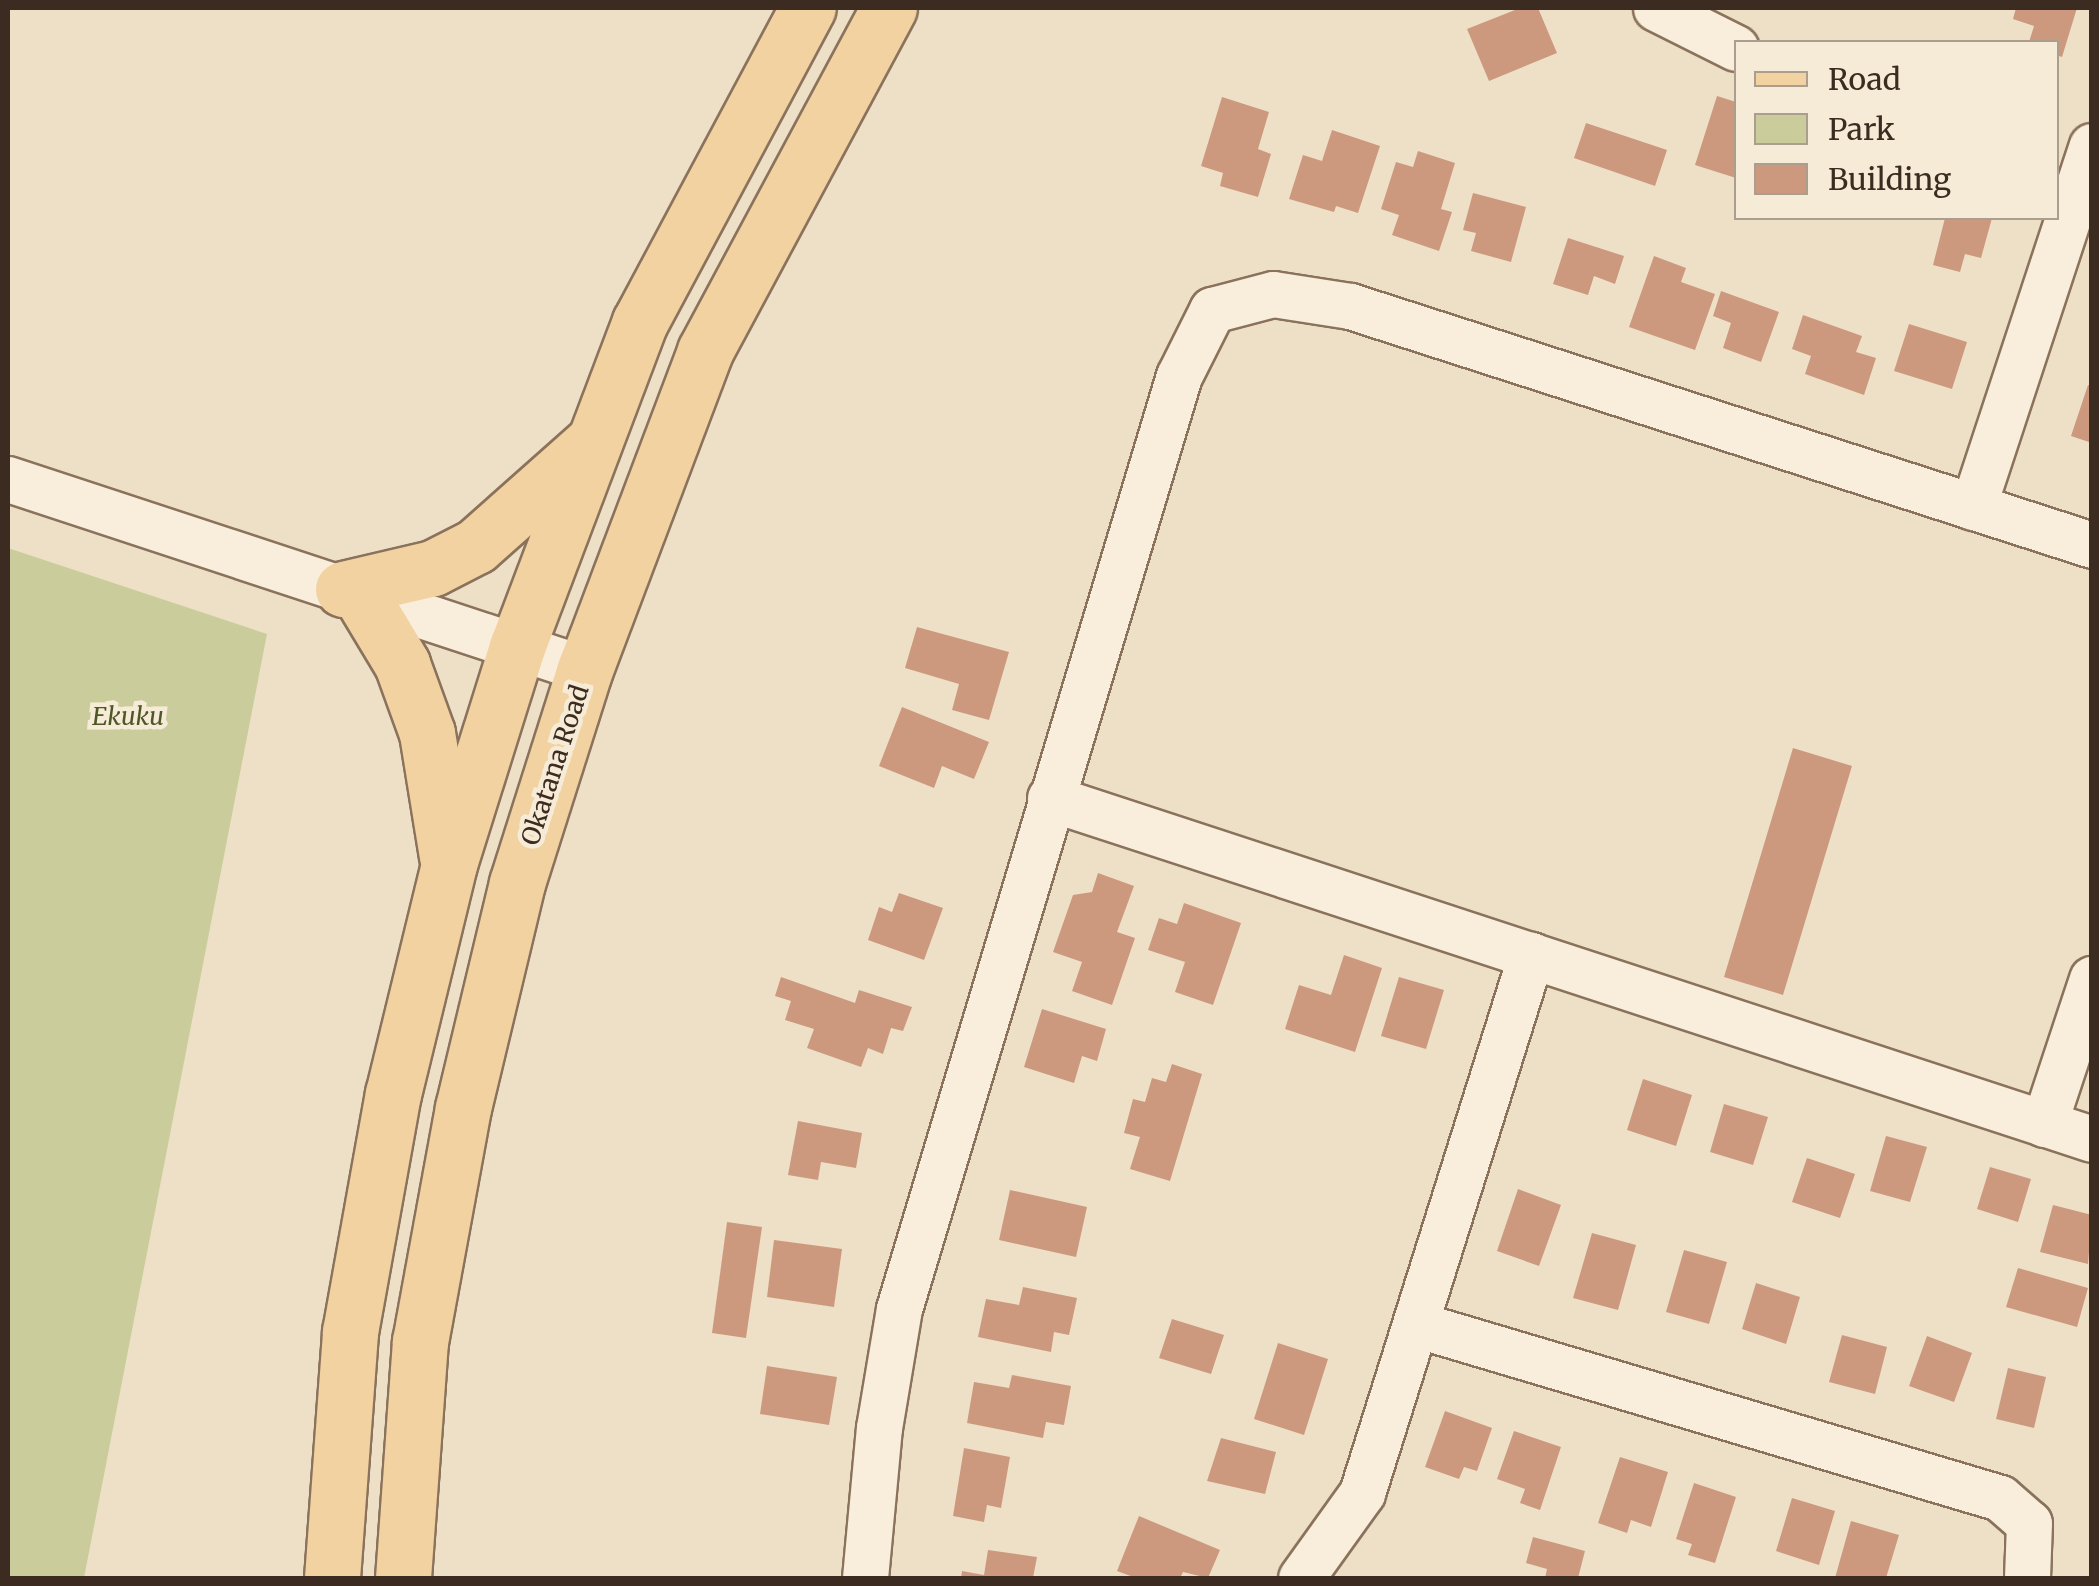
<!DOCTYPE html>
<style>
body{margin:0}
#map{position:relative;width:2099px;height:1586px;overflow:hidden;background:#eee0c7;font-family:Merriweather,serif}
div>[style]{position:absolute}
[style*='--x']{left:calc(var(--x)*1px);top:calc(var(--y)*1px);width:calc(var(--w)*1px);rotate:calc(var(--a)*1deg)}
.green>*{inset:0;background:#cacd9b}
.building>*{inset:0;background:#cc997e}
.roads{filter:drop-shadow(2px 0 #8a725c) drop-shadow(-2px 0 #8a725c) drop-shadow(0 2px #8a725c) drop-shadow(0 -2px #8a725c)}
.minor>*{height:45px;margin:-22.5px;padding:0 22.5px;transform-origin:22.5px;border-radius:22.5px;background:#f9eedb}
.primary>*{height:55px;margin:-27.5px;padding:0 27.5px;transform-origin:27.5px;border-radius:27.5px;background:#f1d2a0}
span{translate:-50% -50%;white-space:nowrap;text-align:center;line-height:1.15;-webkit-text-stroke:9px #f6ebd7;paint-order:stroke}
.park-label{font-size:25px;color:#4e5727;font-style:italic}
.street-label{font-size:25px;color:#3b2b20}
.frame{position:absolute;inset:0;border:10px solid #3b2b20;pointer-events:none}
.legend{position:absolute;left:1734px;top:40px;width:325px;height:180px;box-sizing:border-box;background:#f6ebd7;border:2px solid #ab9e8e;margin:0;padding:12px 18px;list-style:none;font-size:30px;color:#3b2b20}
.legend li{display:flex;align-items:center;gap:20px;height:50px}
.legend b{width:50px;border:2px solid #ab9e8e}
</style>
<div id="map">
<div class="green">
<div style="clip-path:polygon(8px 548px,267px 634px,84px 1578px,8px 1578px)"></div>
</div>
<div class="building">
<div style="clip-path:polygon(1520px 8px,1538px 8px,1557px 53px,1489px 81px,1467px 29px)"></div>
<div style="clip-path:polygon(2016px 8px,2077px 8px,2062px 57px,2056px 55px,2056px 42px,2029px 42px,2034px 26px,2013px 19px)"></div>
<div style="clip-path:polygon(1717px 96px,1736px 102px,1736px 178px,1695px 165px)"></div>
<div style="clip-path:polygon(1222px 97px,1269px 112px,1258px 149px,1271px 154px,1258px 197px,1220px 186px,1223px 173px,1201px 166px)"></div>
<div style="clip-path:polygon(1586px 123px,1667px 150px,1655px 186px,1574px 158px)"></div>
<div style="clip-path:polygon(1332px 130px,1380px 146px,1358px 213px,1336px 206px,1334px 212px,1289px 199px,1303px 155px,1322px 161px)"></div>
<div style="clip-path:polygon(1418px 151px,1455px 163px,1441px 209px,1452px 212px,1439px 251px,1392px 235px,1399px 215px,1381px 209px,1396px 162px,1413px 167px)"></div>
<div style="clip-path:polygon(1473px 193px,1526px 207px,1511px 262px,1471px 251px,1476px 233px,1463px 230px)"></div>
<div style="clip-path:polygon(1945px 218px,1992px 218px,1981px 258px,1965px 254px,1960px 272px,1933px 265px)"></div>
<div style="clip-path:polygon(1568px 238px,1624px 256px,1615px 284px,1594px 276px,1588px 295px,1553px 284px)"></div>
<div style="clip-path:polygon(1654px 256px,1686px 268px,1681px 282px,1715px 294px,1695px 350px,1629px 327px)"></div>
<div style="clip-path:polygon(1721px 291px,1779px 312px,1761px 362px,1723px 348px,1731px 323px,1713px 316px)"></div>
<div style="clip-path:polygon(1803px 315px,1862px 336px,1856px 352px,1876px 358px,1864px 395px,1805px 374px,1811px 356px,1792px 349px)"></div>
<div style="clip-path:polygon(1909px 324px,1967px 342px,1952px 389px,1894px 371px)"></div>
<div style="clip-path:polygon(2088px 385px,2092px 386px,2092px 443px,2071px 436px)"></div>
<div style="clip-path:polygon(917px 627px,1009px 652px,989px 720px,952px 710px,959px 684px,905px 668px)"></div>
<div style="clip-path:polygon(902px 707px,989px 742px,974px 779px,942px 766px,934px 788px,879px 766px)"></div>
<div style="clip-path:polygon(1793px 748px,1852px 766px,1783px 995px,1724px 977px)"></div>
<div style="clip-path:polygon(1098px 873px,1134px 886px,1117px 932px,1135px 938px,1112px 1005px,1072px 991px,1082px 962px,1053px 952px,1073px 895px,1092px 892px)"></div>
<div style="clip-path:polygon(899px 893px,943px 908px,924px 960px,868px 940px,879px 907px,892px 912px)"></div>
<div style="clip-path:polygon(1184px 903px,1241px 923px,1213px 1005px,1175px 992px,1185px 962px,1148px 950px,1159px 918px,1177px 924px)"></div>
<div style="clip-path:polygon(1344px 955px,1382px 968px,1355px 1052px,1285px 1029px,1299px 985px,1331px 995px)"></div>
<div style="clip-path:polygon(781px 977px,855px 1003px,859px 990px,912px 1007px,903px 1031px,891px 1028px,883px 1054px,868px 1048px,861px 1067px,807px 1048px,814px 1029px,785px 1020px,791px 1001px,775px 996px)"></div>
<div style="clip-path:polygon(1399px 977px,1444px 990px,1426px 1049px,1381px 1036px)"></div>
<div style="clip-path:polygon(1042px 1009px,1106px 1029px,1097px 1061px,1082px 1056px,1074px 1083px,1024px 1067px)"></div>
<div style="clip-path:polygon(1172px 1064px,1202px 1074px,1170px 1181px,1130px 1169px,1140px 1137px,1124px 1133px,1133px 1099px,1145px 1102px,1152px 1078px,1166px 1082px)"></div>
<div style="clip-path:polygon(1643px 1079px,1692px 1095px,1676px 1146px,1627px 1130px)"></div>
<div style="clip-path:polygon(1724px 1104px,1768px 1117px,1753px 1165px,1710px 1152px)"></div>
<div style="clip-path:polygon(798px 1121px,862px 1133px,856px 1168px,821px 1162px,818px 1180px,788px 1175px)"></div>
<div style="clip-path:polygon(1886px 1136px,1927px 1147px,1910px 1202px,1870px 1191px)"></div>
<div style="clip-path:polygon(1807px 1158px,1855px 1174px,1840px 1218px,1792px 1202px)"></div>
<div style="clip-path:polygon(1990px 1167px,2031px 1179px,2018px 1222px,1977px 1209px)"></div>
<div style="clip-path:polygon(1518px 1189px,1561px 1205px,1539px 1266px,1497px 1251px)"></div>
<div style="clip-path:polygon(1010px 1190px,1087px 1207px,1076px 1257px,999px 1240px)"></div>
<div style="clip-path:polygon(2053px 1205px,2092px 1215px,2088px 1264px,2040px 1252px)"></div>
<div style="clip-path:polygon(727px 1222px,762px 1227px,746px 1338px,712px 1333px)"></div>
<div style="clip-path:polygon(1592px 1233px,1636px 1245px,1618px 1310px,1573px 1298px)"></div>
<div style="clip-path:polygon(774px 1240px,842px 1249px,834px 1307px,767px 1297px)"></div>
<div style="clip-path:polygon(1684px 1250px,1727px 1262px,1709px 1324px,1666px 1312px)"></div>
<div style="clip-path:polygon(2018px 1268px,2088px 1288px,2077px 1327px,2006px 1307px)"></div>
<div style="clip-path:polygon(1756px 1283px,1800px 1297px,1786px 1344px,1742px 1329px)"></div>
<div style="clip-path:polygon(1023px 1287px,1077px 1298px,1069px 1335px,1054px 1332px,1051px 1352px,978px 1337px,986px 1299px,1019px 1305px)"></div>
<div style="clip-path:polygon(1172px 1319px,1224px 1335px,1211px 1374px,1159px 1358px)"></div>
<div style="clip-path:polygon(1842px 1335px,1887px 1347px,1875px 1394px,1829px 1382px)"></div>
<div style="clip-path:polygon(1927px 1336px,1972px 1353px,1954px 1402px,1909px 1386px)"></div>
<div style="clip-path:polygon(1278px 1343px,1328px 1359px,1304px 1435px,1254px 1419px)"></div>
<div style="clip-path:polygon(767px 1366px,837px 1377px,829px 1425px,760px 1414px)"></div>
<div style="clip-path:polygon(2008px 1368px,2046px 1377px,2034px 1428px,1996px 1419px)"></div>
<div style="clip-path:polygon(1012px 1375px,1071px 1386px,1064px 1425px,1046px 1422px,1043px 1438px,967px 1423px,974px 1382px,1009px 1388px)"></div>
<div style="clip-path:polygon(1445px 1411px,1492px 1428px,1477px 1471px,1464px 1467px,1459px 1479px,1425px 1467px)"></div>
<div style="clip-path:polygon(1514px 1431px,1561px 1447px,1540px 1510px,1520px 1503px,1525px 1489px,1497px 1479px)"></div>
<div style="clip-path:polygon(1221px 1438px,1276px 1452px,1265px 1494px,1207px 1481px)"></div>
<div style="clip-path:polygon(964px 1448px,1010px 1457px,1001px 1508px,987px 1505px,984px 1522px,953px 1516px)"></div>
<div style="clip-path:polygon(1620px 1457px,1668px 1472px,1651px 1527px,1631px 1520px,1627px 1533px,1598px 1523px)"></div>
<div style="clip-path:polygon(1694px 1483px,1736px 1497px,1715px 1563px,1688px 1555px,1692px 1544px,1676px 1539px)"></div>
<div style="clip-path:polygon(1792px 1498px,1835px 1511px,1819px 1565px,1776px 1551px)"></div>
<div style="clip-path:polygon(1139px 1516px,1220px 1550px,1208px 1578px,1183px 1572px,1180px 1578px,1136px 1578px,1117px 1571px)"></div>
<div style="clip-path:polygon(1851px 1521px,1899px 1535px,1886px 1578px,1835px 1578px)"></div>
<div style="clip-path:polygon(1533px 1537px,1585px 1551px,1578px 1578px,1545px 1578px,1547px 1569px,1526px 1563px)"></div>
<div style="clip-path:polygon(988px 1550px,1037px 1557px,1033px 1578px,961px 1578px,962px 1571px,984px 1575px)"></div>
</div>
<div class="roads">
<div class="minor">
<div style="--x:1656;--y:8;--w:89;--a:26.6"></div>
<div style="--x:8;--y:479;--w:607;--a:18.23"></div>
<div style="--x:1973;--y:507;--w:380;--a:-71.8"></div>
<div style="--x:1050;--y:798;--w:1096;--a:18.12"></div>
<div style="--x:2044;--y:1124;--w:153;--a:-71.7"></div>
<div style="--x:1415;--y:1324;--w:610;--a:16.56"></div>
<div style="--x:2000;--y:1498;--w:38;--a:41"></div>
<div style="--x:2029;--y:1523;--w:55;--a:92.1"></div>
<div style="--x:865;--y:1578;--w:151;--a:-84.7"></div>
<div style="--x:879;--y:1428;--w:121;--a:-80.5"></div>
<div style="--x:899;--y:1309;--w:974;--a:-73.3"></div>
<div style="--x:1179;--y:376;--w:74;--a:-63.4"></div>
<div style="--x:1212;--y:310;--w:63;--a:-14.7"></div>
<div style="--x:1273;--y:294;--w:78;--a:8.9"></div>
<div style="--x:1350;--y:306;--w:780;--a:17.85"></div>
<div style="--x:1301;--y:1578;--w:105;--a:-54.3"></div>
<div style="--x:1362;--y:1493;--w:564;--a:-72.56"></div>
</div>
<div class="primary">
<div style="--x:343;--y:589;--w:92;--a:-13.1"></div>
<div style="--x:433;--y:568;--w:48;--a:-27.1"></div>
<div style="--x:476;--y:546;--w:157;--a:-41.6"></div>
<div style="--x:360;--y:594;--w:82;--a:59"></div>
<div style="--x:402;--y:664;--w:73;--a:70.1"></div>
<div style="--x:427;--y:733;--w:125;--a:80.8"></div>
<div style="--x:332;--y:1578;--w:247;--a:-85.8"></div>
<div style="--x:350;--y:1332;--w:242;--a:-79.8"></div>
<div style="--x:393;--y:1094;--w:237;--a:-76.3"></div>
<div style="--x:449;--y:864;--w:227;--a:-72.6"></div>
<div style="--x:517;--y:647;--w:347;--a:-69.3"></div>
<div style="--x:640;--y:322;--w:356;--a:-61.9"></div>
<div style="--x:403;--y:1578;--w:237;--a:-85.9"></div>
<div style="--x:420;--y:1342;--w:238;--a:-79.6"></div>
<div style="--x:463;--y:1108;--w:231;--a:-76.5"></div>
<div style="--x:517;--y:883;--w:225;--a:-72.4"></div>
<div style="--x:585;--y:669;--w:340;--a:-69.3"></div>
<div style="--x:705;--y:351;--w:389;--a:-61.8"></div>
</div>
</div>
<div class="park-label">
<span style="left:128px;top:716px">Ekuku</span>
</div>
<div class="street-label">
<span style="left:555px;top:765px;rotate:-72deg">Okatana Road</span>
</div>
<div class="frame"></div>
<ul class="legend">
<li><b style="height:12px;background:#f1d2a0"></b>Road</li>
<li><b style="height:28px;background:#cacd9b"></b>Park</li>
<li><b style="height:28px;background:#cc997e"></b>Building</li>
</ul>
</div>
